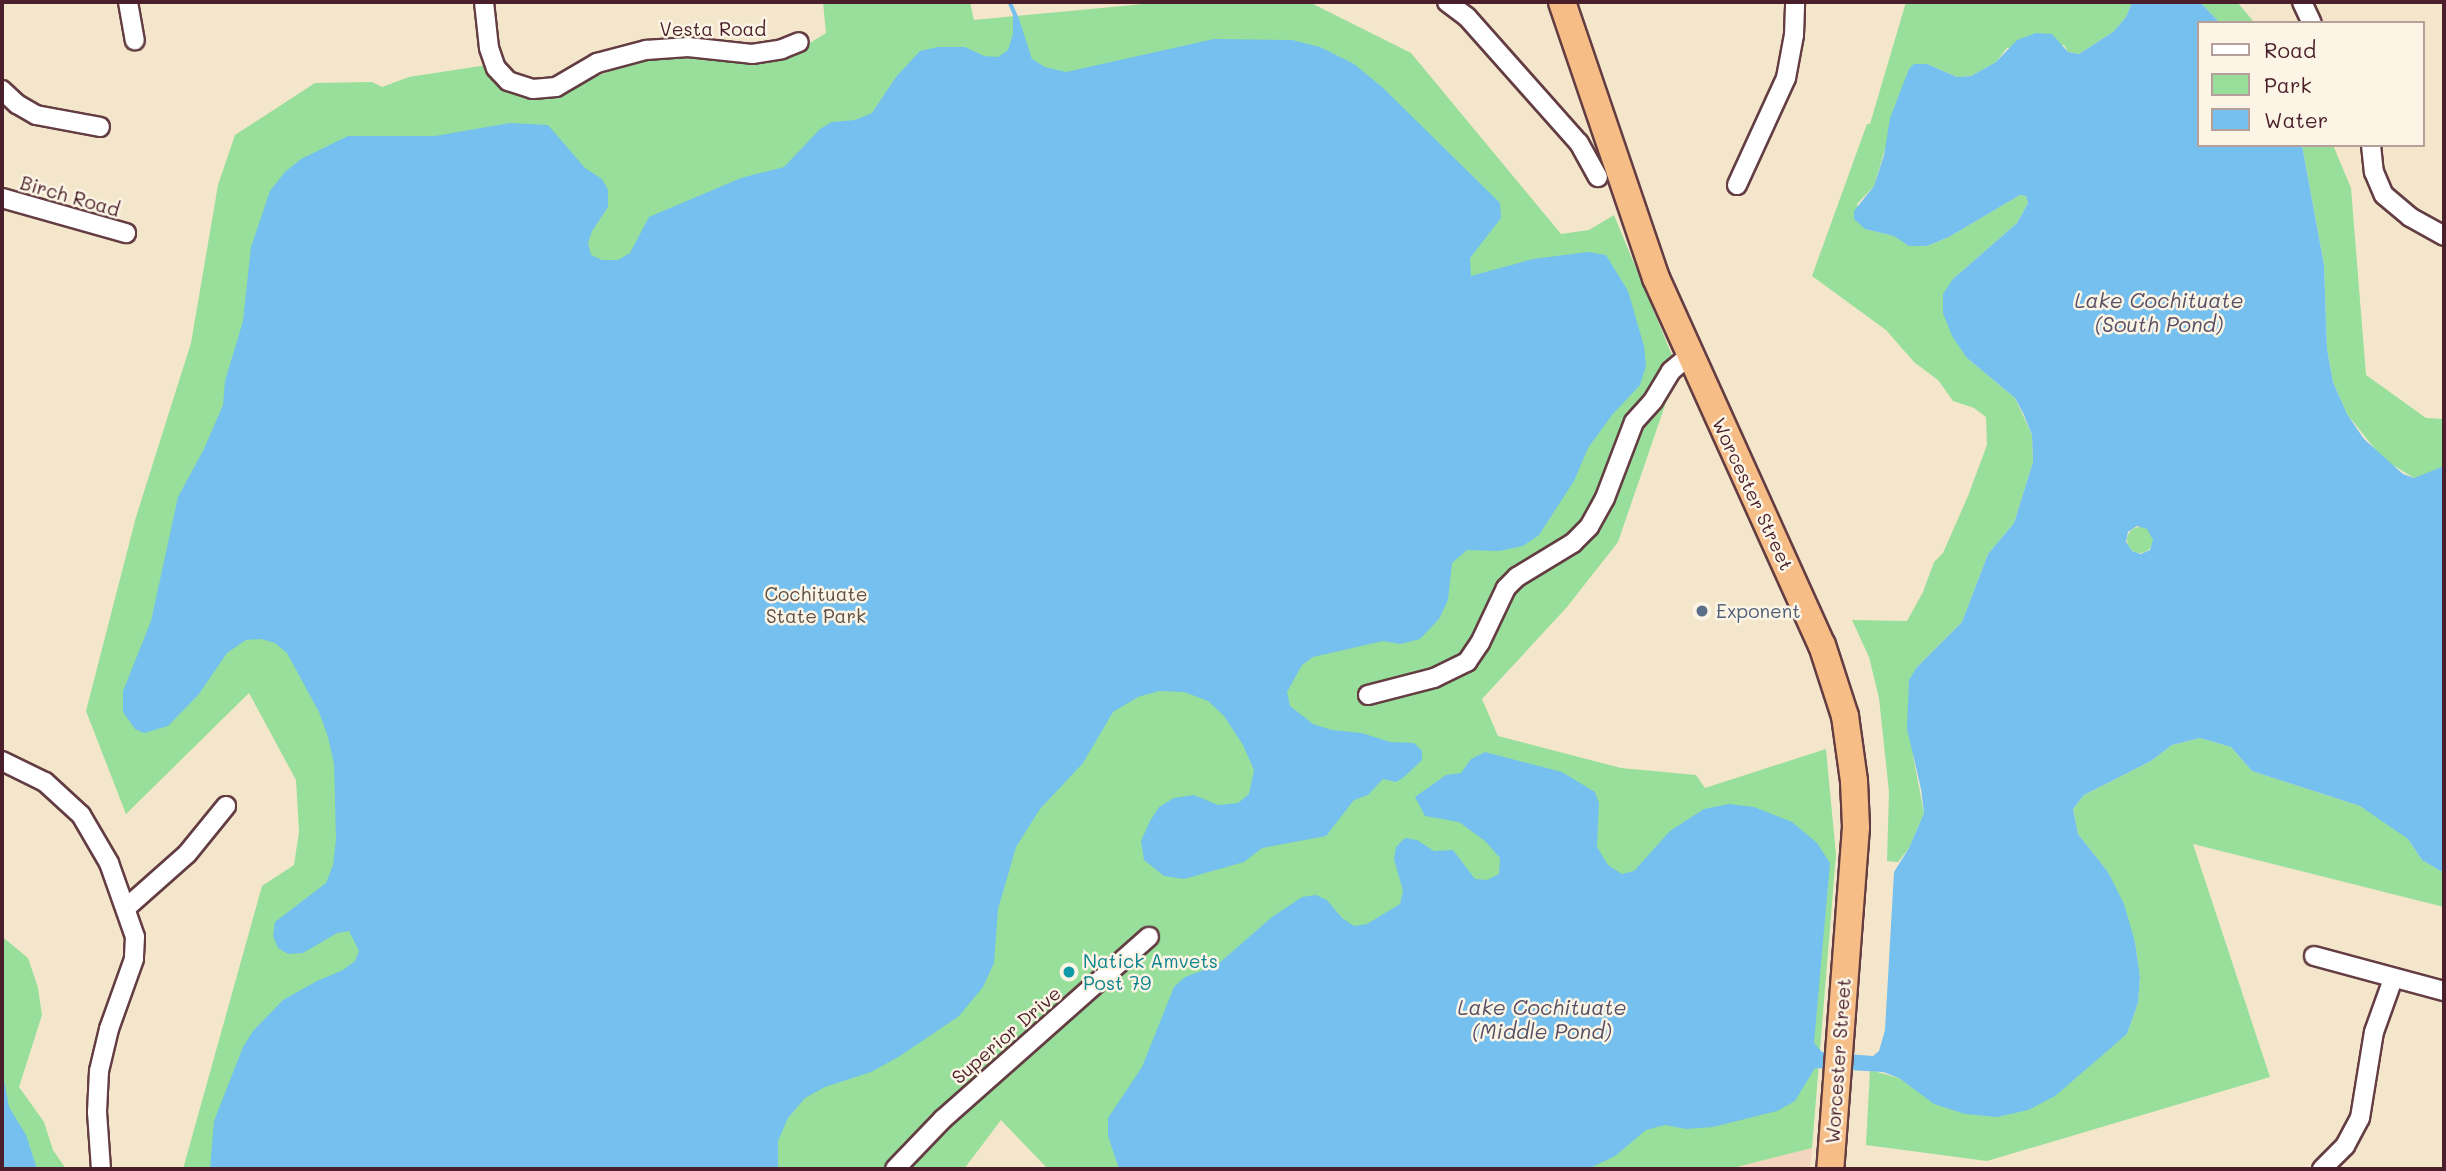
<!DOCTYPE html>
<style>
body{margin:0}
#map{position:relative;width:2446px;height:1171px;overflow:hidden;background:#f4e6cb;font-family:Mali,sans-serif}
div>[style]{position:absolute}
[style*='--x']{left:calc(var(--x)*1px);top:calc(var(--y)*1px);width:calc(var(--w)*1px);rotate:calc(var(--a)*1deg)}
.built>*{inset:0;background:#f3d4bf}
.green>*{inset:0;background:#97df9a}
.round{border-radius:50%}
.water>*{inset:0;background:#75c0ee}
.stream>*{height:3.5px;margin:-1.75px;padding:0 1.75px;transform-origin:1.75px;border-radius:1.75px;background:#75c0ee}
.roads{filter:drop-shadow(2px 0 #643d43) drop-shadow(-2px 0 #643d43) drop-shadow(0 2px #643d43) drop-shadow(0 -2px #643d43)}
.minor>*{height:18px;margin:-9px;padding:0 9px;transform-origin:9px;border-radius:9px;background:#fff}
.highway>*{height:26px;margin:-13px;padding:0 13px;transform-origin:13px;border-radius:13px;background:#f6be86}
.dots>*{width:19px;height:19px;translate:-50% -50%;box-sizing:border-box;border:4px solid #fcf5e5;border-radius:50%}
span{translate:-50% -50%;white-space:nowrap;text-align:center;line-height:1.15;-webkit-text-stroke:5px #fcf5e5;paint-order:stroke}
.street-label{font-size:19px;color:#4a1f2b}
.park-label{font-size:19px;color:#5d4f47}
.service-label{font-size:19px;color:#4e5e75}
.left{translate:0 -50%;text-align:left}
.culture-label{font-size:19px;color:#0d838f}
.water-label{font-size:21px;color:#574f66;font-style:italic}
.frame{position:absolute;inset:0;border:4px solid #4a1f2b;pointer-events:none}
.legend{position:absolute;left:2197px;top:21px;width:228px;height:126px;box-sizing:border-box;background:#fcf5e5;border:2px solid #b59f9b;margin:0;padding:9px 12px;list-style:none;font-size:21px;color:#4a1f2b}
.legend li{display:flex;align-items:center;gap:14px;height:35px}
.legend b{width:35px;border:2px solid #b59f9b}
</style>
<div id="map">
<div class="built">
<div style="clip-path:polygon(1812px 1148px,1810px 1169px,1729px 1169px)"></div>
</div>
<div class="green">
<div style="clip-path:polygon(823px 2px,970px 2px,974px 20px,1165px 2px,1309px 2px,1411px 53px,1561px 234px,1589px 230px,1614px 215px,1681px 377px,1673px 382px,1618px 542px,1567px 607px,1482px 699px,1498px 736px,1621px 768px,1696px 775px,1705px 788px,1826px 749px,1836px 855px,1812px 1148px,1729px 1169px,1048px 1169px,1001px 1120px,964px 1169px,183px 1169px,262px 886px,294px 865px,299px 832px,296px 780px,249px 693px,126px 814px,86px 711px,136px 517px,191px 343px,218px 185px,235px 135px,315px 83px,372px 82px,382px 87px,409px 77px,487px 65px,559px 92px,647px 56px,745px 61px,792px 54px,826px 33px)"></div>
<div style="clip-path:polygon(1906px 2px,2132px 2px,2126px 17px,2113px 32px,2079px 54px,2068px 52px,2064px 45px,2007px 48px,1996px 62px,1971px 76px,1957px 77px,1927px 64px,1909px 69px,1874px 186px,1857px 204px,1865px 229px,1895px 236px,1909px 246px,1927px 246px,1949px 237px,2020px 195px,2026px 196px,2028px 203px,2017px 223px,1953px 279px,1967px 358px,2015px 398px,2032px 435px,2033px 462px,2014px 523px,1988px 554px,1962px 622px,1917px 667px,1913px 756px,1924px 813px,1909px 848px,1898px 862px,1887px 861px,1889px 792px,1879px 698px,1869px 657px,1852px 620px,1907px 621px,1923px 592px,1934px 562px,1943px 553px,1968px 496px,1987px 445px,1986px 417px,1974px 408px,1953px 401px,1938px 380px,1914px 362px,1886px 330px,1812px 276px,1867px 124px,1870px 124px)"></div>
<div style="clip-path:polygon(2200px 2px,2237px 2px,2255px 23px,2220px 23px)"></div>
<div style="clip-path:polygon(2302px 145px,2333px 145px,2351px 188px,2366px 375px,2426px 418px,2444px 419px,2444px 466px,2428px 475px,2414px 478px,2383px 459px,2347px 414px,2333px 382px,2327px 349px,2324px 265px)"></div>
<div class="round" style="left:2127px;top:527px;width:26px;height:26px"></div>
<div style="clip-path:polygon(2200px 738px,2231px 747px,2252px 771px,2360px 806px,2385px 821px,2408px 839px,2422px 860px,2444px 873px,2444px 907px,2193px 844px,2270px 1077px,1987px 1161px,1866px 1145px,1870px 1070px,1899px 1078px,1915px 1089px,2078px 1075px,2127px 1034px,2138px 1003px,2140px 977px,2135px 942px,2108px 872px,2078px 834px,2073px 809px,2084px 795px,2151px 761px,2172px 745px)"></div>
<div style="clip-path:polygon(2px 939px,5px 939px,28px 958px,38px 988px,42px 1015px,19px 1087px,44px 1122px,53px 1150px,66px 1169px,2px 1169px)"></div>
</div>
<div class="water">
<div style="clip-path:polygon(evenodd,2132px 2px,2200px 2px,2220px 23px,2199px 23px,2199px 145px,2302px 145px,2324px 265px,2327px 349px,2333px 382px,2347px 414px,2364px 439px,2403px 474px,2414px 478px,2444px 466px,2444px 873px,2422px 860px,2408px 839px,2360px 806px,2252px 771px,2231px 747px,2200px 738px,2172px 745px,2151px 761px,2084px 795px,2073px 809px,2078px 834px,2108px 872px,2124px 904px,2135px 942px,2140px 977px,2138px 1003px,2127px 1034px,2055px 1096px,2028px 1110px,1997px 1117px,1965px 1114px,1934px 1104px,1899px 1078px,1883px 1072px,1815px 1068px,1795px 1101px,1777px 1111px,1713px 1127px,1686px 1129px,1665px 1125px,1646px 1130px,1615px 1156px,1588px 1169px,1119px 1169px,1108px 1136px,1108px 1118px,1142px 1067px,1174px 987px,1185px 977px,1217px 965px,1272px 917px,1302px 897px,1316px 895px,1327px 900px,1342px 918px,1354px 926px,1367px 924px,1400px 904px,1403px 891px,1394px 859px,1396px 847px,1405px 838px,1417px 840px,1434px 851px,1453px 850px,1475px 879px,1487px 880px,1499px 874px,1500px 858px,1485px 841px,1459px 822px,1425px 816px,1415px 797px,1446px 775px,1461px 773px,1471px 759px,1485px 752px,1562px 772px,1595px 792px,1599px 803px,1597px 847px,1608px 865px,1622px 874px,1634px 871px,1670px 831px,1704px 809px,1729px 804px,1754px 807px,1792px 822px,1817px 843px,1830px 863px,1814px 1043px,1822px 1052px,1873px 1056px,1879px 1051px,1885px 1030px,1894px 872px,1909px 848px,1924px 813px,1921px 789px,1907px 729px,1909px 680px,1917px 667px,1962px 622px,1988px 554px,2014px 523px,2033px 462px,2032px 435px,2023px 413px,2015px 398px,1967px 358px,1952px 336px,1943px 313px,1943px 294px,1953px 279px,2017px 223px,2028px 203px,2026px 196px,2020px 195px,1949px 237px,1927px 246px,1909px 246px,1894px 236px,1865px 229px,1854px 219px,1854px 211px,1874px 186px,1884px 155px,1890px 118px,1909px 69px,1914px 64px,1927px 64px,1957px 77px,1971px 76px,1996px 62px,2017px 40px,2036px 33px,2052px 34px,2068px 52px,2079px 54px,2113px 32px,2126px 17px,2132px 2px,2137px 526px,2147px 529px,2153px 540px,2150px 550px,2141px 554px,2132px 551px,2126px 542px,2128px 532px,2137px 526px)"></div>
<div style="clip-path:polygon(1018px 16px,1032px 59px,1045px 67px,1066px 72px,1214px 39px,1292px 40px,1320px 47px,1354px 64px,1382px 87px,1500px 203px,1501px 218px,1470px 258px,1471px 276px,1533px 259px,1588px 252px,1606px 255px,1628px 291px,1644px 346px,1646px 366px,1640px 385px,1612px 415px,1588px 448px,1574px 481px,1539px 535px,1523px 546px,1499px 551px,1467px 550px,1452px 563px,1448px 600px,1439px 619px,1420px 639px,1400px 644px,1383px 641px,1313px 657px,1302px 665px,1287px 692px,1290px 706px,1313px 724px,1332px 730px,1362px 733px,1390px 742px,1414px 743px,1422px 751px,1422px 760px,1403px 778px,1396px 782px,1383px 779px,1368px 795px,1354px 800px,1326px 836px,1262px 848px,1244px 862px,1184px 879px,1164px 876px,1144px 860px,1141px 841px,1150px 821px,1159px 807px,1174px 798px,1194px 795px,1218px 805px,1238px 803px,1249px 794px,1254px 770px,1243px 745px,1224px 716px,1208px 701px,1184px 692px,1159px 691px,1138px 697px,1113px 712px,1083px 763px,1040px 809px,1016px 847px,998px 909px,994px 963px,983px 987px,959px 1016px,900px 1056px,871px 1072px,825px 1087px,805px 1098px,788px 1118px,778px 1141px,778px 1169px,210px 1169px,214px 1121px,243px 1047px,253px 1031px,283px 1000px,317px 981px,343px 970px,355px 961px,359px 951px,349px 931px,337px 933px,303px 953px,288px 954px,278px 948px,273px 936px,275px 922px,326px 883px,333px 865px,336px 839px,334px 764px,328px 737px,319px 712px,287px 653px,275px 643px,261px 639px,246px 640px,227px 653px,199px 694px,168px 726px,144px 733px,135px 729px,123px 712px,123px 691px,151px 621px,178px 497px,204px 449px,223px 405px,225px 381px,243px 321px,251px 247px,270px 191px,285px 172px,301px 159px,348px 136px,435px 136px,510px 123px,548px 125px,585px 168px,602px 179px,608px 190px,608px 207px,592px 231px,588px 243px,591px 255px,602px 260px,618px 260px,630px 253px,649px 217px,741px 178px,784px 167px,820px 129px,832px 122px,855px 120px,872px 113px,896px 77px,920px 51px,938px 47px,965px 47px,984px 56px,998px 57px,1008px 50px,1013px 34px,1013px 17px)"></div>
<div style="clip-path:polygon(2px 1069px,9px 1107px,26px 1135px,37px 1169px,2px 1169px)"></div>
</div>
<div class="stream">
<div style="--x:1010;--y:2;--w:15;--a:67"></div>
</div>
<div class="roads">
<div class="minor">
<div style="--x:128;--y:2;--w:39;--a:80"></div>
<div style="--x:484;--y:2;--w:46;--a:83.8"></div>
<div style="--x:489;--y:48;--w:21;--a:71"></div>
<div style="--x:496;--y:68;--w:18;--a:47"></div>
<div style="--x:508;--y:81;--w:26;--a:18"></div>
<div style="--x:533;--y:89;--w:23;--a:-5"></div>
<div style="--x:556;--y:87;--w:48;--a:-30.3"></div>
<div style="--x:597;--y:63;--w:51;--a:-14.9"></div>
<div style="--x:646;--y:50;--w:42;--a:-4.1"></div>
<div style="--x:688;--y:47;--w:64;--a:6.2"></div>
<div style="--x:752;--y:54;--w:30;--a:-9"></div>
<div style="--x:782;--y:49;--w:18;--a:-22"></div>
<div style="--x:1447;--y:2;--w:25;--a:37"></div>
<div style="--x:1467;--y:17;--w:169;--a:48.4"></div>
<div style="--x:1579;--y:143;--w:39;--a:61"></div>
<div style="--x:2302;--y:2;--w:23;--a:65"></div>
<div style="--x:2;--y:90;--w:21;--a:43"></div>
<div style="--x:17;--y:104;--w:22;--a:30"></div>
<div style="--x:36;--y:115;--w:65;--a:10.6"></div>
<div style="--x:2371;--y:145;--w:27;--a:84"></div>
<div style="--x:2374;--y:172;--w:25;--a:67"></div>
<div style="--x:2384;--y:195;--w:34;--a:40"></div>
<div style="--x:2410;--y:217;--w:39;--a:29"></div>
<div style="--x:1737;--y:185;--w:118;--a:-65.4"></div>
<div style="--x:1786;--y:78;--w:44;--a:-79.5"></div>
<div style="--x:1794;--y:35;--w:33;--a:-88"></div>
<div style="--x:2;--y:198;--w:129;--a:15.8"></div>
<div style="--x:1368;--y:695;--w:68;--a:-14.4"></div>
<div style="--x:1434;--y:678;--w:37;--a:-26"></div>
<div style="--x:1467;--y:662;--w:23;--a:-56"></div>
<div style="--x:1480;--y:643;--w:61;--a:-64.7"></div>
<div style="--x:1506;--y:588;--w:16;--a:-45"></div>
<div style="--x:1517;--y:577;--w:66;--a:-31.3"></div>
<div style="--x:1573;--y:543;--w:23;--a:-45"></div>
<div style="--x:1589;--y:527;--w:33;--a:-61"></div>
<div style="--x:1605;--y:498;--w:81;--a:-69.1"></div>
<div style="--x:1634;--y:422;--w:28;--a:-48"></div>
<div style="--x:1653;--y:401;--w:35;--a:-59"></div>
<div style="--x:1671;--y:371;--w:23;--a:-40"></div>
<div style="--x:2;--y:761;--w:48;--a:26"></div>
<div style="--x:45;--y:782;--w:49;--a:42.5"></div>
<div style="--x:81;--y:815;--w:56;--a:59.7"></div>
<div style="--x:109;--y:863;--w:78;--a:70.6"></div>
<div style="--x:135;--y:937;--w:22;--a:93"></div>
<div style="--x:134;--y:959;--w:74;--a:109.7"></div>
<div style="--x:109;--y:1029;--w:43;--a:103.4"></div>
<div style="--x:99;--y:1071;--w:41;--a:92.8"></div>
<div style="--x:97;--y:1112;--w:57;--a:86"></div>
<div style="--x:126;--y:908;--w:81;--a:-41.5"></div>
<div style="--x:187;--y:854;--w:62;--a:-50.9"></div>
<div style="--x:2314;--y:956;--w:135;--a:15.1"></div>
<div style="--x:895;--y:1169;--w:69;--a:-46.2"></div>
<div style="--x:943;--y:1119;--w:275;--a:-41.5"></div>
<div style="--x:2322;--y:1169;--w:33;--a:-45"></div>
<div style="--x:2345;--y:1146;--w:32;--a:-62"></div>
<div style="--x:2360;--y:1118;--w:87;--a:-80.8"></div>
<div style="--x:2374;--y:1032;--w:56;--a:-70.3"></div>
</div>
<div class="highway">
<div style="--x:1562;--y:2;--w:292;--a:71.2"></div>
<div style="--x:1656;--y:278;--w:403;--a:65.7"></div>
<div style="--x:1822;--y:645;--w:75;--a:72.1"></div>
<div style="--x:1845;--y:716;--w:66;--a:82.1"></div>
<div style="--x:1854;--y:781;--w:46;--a:87.5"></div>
<div style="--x:1856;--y:827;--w:343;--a:94.3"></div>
</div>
</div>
<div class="dots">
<div style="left:1702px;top:611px;background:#5c6f8a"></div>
<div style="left:1069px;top:972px;background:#0f9aa8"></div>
</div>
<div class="street-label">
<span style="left:713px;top:29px">Vesta Road</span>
<span style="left:70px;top:196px;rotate:16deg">Birch Road</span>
<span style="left:1753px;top:494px;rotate:65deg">Worcester Street</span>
<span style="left:1006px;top:1035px;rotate:-41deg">Superior Drive</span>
<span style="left:1838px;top:1061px;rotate:-86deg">Worcester Street</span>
</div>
<div class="park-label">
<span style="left:816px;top:605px">Cochituate<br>State Park</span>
</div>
<div class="service-label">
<span class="left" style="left:1716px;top:611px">Exponent</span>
</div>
<div class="culture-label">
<span class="left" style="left:1083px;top:972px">Natick Amvets<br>Post 79</span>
</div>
<div class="water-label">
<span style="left:2159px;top:312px">Lake Cochituate<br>(South Pond)</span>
<span style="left:1542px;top:1019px">Lake Cochituate<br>(Middle Pond)</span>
</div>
<div class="frame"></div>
<ul class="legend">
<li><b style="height:9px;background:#fff"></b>Road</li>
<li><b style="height:19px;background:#97df9a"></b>Park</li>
<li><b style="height:19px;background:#75c0ee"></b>Water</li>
</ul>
</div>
